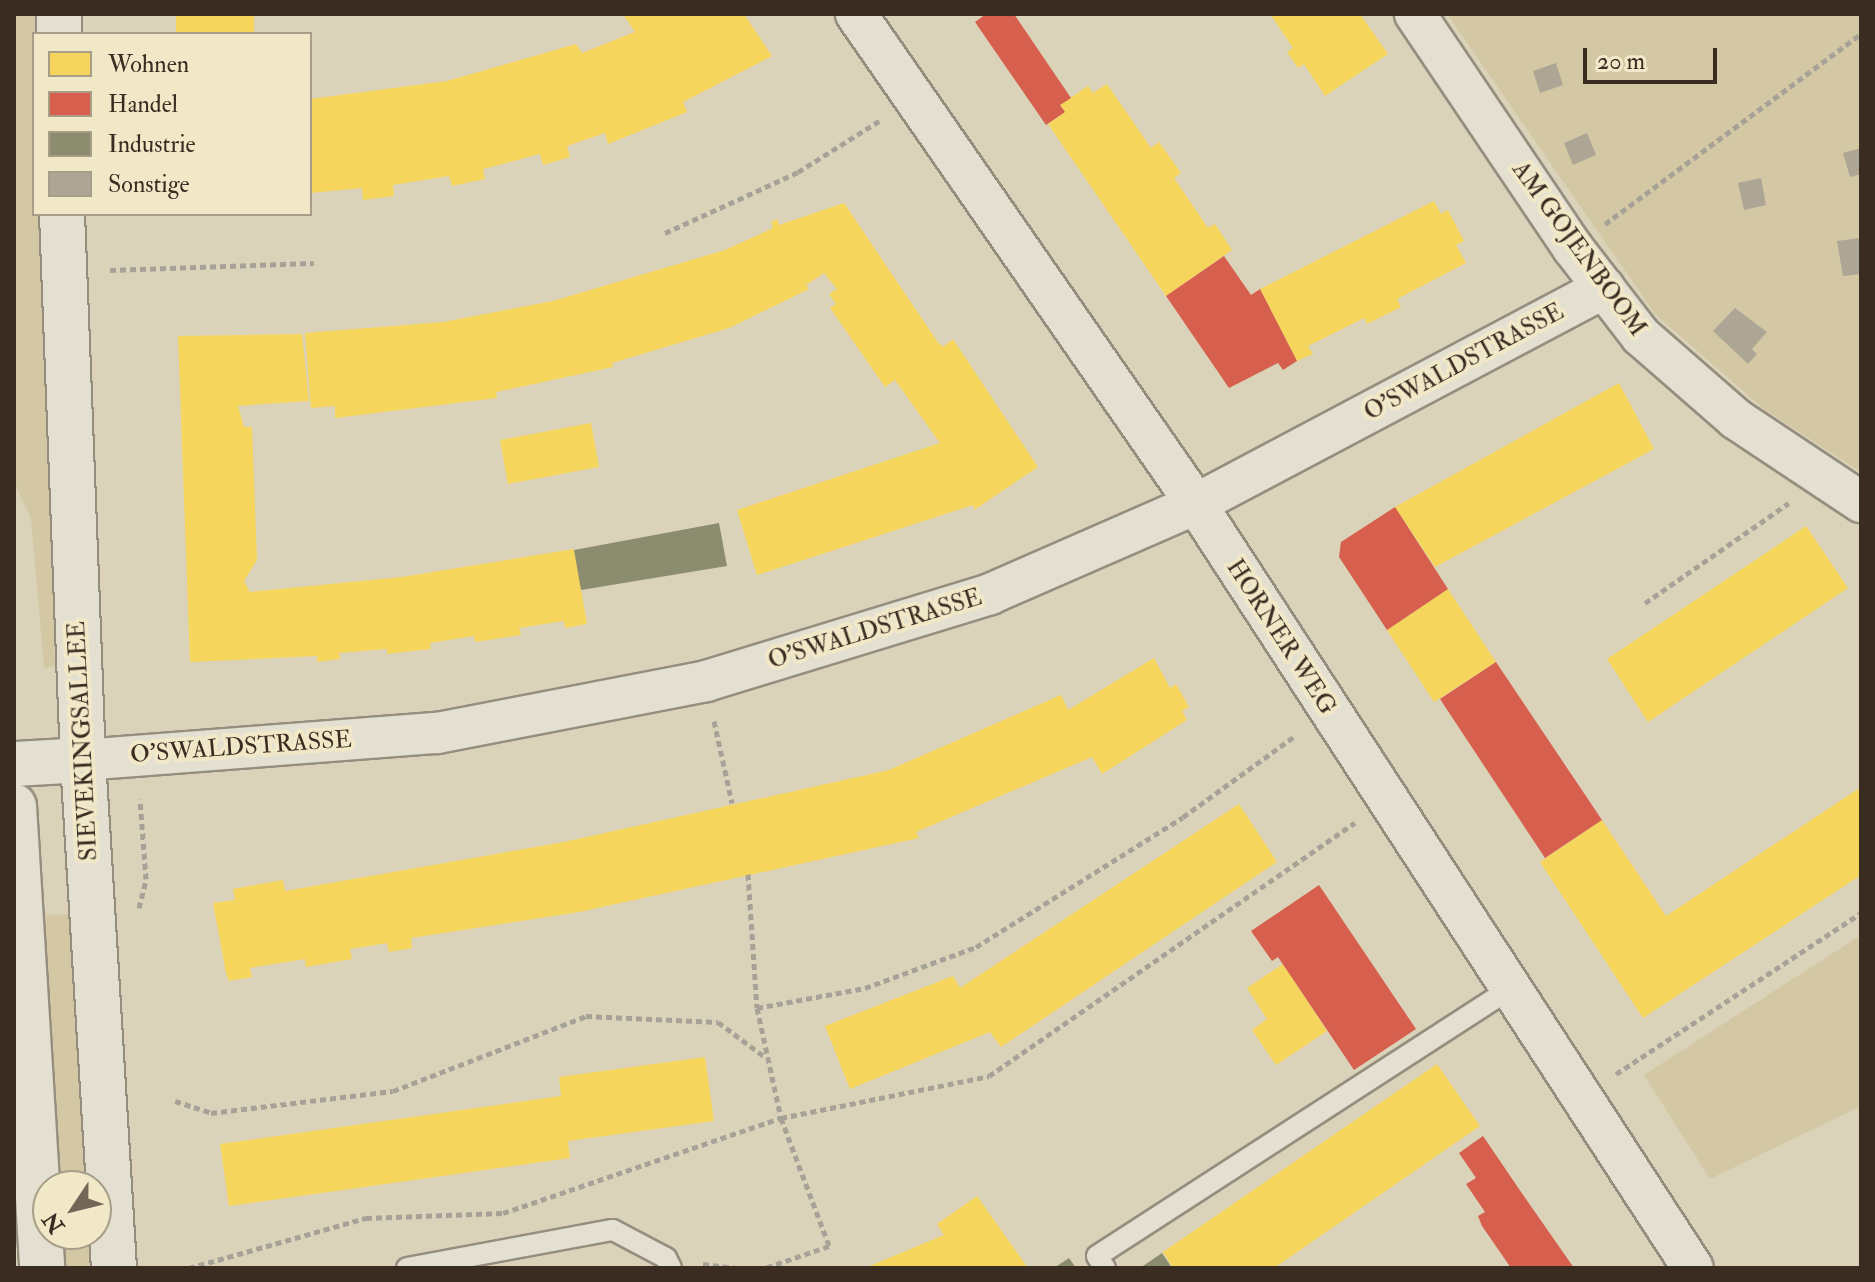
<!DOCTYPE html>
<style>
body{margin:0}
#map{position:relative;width:1875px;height:1282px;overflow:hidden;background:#dbd3b9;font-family:"IM FELL Double Pica",serif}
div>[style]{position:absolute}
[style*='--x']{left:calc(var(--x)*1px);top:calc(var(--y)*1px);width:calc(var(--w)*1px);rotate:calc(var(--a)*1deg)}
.green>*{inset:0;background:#d3c7a4}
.homes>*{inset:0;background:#f6d55c}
.shops>*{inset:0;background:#d6604d}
.industry>*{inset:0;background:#8c8c6e}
.building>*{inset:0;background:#ada695}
.path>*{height:5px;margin-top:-2.5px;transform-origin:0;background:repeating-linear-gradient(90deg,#a6a297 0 6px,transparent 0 10px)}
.roads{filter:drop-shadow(2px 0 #958e7f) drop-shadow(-2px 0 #958e7f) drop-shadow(0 2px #958e7f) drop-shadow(0 -2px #958e7f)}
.lane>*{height:20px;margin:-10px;padding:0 10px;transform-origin:10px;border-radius:10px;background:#e3dfd1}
.street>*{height:40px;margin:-20px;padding:0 20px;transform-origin:20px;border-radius:20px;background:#e3dfd1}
.secondary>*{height:44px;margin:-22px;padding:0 22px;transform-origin:22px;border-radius:22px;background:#e3dfd1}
span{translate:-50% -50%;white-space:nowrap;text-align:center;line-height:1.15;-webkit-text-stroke:8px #f1e8c8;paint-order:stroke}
.street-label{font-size:24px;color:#3b2c22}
.frame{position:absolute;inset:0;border:16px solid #3b2c22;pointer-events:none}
.legend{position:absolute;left:32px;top:32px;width:280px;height:184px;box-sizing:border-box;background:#f1e8c8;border:2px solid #a89d86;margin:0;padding:10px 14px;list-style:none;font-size:24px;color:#3b2c22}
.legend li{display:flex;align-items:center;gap:16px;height:40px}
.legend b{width:40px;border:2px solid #a89d86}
.north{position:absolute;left:32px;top:1170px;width:80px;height:80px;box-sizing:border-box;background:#f1e8c8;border:2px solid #a89d86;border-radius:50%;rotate:235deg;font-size:22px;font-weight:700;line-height:32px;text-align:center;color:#3b2c22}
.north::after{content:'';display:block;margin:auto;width:28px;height:36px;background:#736657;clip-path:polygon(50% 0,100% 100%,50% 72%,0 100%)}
.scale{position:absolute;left:1583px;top:48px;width:134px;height:36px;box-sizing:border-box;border:4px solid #3b2c22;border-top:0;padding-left:10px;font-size:24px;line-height:28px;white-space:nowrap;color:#3b2c22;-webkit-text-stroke:6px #f1e8c8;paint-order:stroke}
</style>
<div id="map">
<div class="green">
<div style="clip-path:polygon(14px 14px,38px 14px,39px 34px,34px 34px,34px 214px,44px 214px,55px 666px,44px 668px,31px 518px,14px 483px)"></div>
<div style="clip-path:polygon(1447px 14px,1861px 14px,1861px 472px,1765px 410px,1655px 314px)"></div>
<div style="clip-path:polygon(72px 914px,89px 1186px,60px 1186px,41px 915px)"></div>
<div style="clip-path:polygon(1861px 935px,1861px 1106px,1710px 1179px,1644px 1075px)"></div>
<div style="clip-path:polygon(64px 1234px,92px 1234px,95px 1268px,66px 1268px)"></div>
</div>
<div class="homes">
<div style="clip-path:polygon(176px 14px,254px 14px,254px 34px,176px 34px)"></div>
<div style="clip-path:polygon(623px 14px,744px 14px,772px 56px,683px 102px,687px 112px,608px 144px,605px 133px,567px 146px,570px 157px,543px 165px,540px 154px,483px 169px,485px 179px,452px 186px,449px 176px,393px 185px,394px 196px,363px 200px,362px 188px,310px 193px,310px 99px,447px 81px,576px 44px,582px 53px,635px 32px)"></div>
<div style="clip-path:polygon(1270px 14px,1360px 14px,1388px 54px,1325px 96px,1304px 64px,1298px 68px,1287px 52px,1293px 48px)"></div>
<div style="clip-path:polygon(1107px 84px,1151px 148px,1159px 142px,1181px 173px,1174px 178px,1208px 228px,1215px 224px,1232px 250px,1166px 296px,1048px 124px,1065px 112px,1060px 105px,1088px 86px,1093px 93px)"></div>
<div style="clip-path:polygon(1434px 201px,1441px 214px,1448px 210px,1464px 241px,1456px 245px,1466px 263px,1397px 299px,1401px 307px,1367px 324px,1364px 318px,1308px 346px,1313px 354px,1297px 361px,1260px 289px)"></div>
<div style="clip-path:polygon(844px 203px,937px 341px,943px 347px,953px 339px,1038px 467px,974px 510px,973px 505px,757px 575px,737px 510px,940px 443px,895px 380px,885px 387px,830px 308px,836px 304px,829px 294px,837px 289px,824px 273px,806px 285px,809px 289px,729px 328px,612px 363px,613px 367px,496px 392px,497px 398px,335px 418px,335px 406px,311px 408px,305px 333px,443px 322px,553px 301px,725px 250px,773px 228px,771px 222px,777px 219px,779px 225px)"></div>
<div style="clip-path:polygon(302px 334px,309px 401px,238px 406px,244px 427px,252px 427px,257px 560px,244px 581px,250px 592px,402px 577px,574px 549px,587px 624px,565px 628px,564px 621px,519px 628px,521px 635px,475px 642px,474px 636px,430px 643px,431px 649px,387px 654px,387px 649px,339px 653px,340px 659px,317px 662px,317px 656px,190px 662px,178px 336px)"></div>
<div style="clip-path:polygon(1619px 383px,1654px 449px,1435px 567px,1395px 507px)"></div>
<div style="clip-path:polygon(591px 423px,599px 467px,508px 484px,500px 440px)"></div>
<div style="clip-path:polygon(1806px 526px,1848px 588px,1648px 722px,1607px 659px)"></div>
<div style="clip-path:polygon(1448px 589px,1496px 662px,1434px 702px,1387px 630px)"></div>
<div style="clip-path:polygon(1154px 658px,1170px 688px,1176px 684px,1189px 707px,1182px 711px,1187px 720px,1102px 774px,1092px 757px,916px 832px,919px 838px,579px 912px,411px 938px,412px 948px,389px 952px,387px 943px,350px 949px,352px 959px,306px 967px,305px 959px,250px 968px,252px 977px,229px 981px,226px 973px,213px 903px,235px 900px,233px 889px,283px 880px,285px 891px,564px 842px,889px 770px,1061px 695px,1068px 710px)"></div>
<div style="clip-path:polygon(1861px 787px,1861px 875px,1643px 1018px,1540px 862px,1602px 820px,1666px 916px)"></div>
<div style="clip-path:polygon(1239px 804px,1277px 862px,1001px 1047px,990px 1032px,850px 1089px,825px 1026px,953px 976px,960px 988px)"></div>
<div style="clip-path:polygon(1283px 964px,1327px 1031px,1276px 1065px,1252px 1030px,1267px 1019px,1247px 988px)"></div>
<div style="clip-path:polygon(705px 1057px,714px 1121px,568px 1141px,570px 1158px,229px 1206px,220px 1144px,561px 1096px,559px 1077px)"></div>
<div style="clip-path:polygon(1437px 1064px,1480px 1126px,1274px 1268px,1173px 1268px,1163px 1252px)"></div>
<div style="clip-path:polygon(977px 1196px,1028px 1268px,865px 1268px,944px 1235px,937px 1224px)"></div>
</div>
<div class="shops">
<div style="clip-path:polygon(986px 14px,1014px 14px,1071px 98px,1060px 105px,1065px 112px,1046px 125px,975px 22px)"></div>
<div style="clip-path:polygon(1224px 256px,1251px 295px,1260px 289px,1297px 361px,1283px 370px,1278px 363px,1229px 388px,1166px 296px)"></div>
<div style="clip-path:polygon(1395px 507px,1448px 589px,1387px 630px,1339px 557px,1341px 542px)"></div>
<div style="clip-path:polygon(1496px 662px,1602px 820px,1545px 858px,1440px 699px)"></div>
<div style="clip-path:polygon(1319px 885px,1416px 1029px,1354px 1070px,1278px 957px,1272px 961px,1251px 931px)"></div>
<div style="clip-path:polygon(1483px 1136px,1519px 1189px,1574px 1268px,1511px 1268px,1482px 1226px,1478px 1216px,1485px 1212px,1466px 1184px,1476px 1178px,1459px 1153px)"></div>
</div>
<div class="industry">
<div style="clip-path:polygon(719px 523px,727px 566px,581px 590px,574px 550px)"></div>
<div style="clip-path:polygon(1162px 1253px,1172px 1268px,1140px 1268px)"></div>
<div style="clip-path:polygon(1069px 1258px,1076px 1268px,1054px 1268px)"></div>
</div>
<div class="building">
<div style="clip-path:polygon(1556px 63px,1563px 85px,1540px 93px,1533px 71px)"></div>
<div style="clip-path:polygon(1587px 133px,1596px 155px,1573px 165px,1564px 143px)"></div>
<div style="clip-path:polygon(1861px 148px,1861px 174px,1850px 177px,1843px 153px)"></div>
<div style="clip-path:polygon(1761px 178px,1766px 205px,1744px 210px,1738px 183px)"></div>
<div style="clip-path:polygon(1861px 238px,1861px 274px,1843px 276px,1837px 241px)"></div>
<div style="clip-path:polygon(1735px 308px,1767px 332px,1752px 349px,1757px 354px,1748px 364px,1713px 331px)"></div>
</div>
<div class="path">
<div style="--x:1605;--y:224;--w:319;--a:-36.6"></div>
<div style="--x:665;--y:233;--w:146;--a:-24.6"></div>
<div style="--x:798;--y:172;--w:96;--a:-32.2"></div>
<div style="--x:110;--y:270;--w:204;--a:-2"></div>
<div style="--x:1645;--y:603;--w:175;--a:-34.8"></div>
<div style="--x:714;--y:721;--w:84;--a:77.6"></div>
<div style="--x:748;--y:874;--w:134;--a:86.2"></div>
<div style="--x:757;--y:1008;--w:113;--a:77.7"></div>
<div style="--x:781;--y:1118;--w:212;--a:-11.4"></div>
<div style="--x:989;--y:1076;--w:445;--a:-34.7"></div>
<div style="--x:139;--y:908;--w:30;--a:-76"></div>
<div style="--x:146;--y:879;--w:80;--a:-94.3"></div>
<div style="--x:757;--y:1008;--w:110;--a:-10.5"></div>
<div style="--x:865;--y:988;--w:118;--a:-20.3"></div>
<div style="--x:976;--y:947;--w:244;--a:-32.1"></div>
<div style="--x:1183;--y:817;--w:138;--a:-35.9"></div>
<div style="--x:1616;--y:1074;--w:293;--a:-33.3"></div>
<div style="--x:175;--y:1101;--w:38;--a:18"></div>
<div style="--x:211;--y:1113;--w:183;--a:-6.9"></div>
<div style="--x:393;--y:1091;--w:207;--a:-21.2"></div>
<div style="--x:586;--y:1016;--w:132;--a:2.6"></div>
<div style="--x:718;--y:1022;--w:59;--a:36.7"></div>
<div style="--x:703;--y:1264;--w:35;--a:7"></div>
<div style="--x:189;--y:1268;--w:184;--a:-15.8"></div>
<div style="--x:366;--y:1218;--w:137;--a:-2.1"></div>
<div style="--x:503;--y:1213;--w:294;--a:-18.9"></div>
<div style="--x:781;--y:1118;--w:137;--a:69.4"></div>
<div style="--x:829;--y:1246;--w:68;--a:161"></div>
</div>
<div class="roads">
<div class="lane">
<div style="--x:407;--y:1268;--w:209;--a:-10.5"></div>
<div style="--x:613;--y:1230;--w:60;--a:27.8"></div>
<div style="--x:666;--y:1258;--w:11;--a:63"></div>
<div style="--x:1105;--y:1268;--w:14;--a:-124"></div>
<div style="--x:1097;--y:1256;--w:494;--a:-32.9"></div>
</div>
<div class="street">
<div style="--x:856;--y:14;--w:596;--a:55.24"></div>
<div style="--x:1196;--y:504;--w:911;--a:56.96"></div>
<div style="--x:1415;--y:14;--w:282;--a:56"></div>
<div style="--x:1573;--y:248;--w:111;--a:52.3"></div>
<div style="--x:1641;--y:336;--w:126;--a:41.1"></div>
<div style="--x:1736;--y:419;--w:150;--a:33.6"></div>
<div style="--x:83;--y:760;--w:355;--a:-4.4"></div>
<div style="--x:437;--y:733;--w:274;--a:-10.9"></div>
<div style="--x:706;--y:681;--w:297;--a:-17"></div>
<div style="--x:990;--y:594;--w:225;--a:-23.6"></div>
<div style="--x:1196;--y:504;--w:462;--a:-27.9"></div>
</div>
<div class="secondary">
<div style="--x:59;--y:14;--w:20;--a:90"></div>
<div style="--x:62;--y:214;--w:546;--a:87.8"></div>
<div style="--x:83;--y:760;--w:509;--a:86.51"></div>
<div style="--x:14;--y:764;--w:69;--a:-3.3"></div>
<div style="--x:14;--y:806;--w:463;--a:86.5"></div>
</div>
</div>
<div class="street-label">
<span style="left:1579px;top:249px;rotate:54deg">AM GOJENBOOM</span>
<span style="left:1464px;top:362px;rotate:-28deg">O'SWALDSTRASSE</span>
<span style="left:875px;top:629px;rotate:-17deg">O'SWALDSTRASSE</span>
<span style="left:1281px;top:637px;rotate:57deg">HORNER WEG</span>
<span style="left:83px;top:741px;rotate:-93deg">SIEVEKINGSALLEE</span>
<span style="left:241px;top:747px;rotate:-4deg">O'SWALDSTRASSE</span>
</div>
<div class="frame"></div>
<ul class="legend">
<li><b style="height:22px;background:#f6d55c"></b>Wohnen</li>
<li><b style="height:22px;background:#d6604d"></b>Handel</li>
<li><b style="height:22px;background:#8c8c6e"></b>Industrie</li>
<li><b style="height:22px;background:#ada695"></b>Sonstige</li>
</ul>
<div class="north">N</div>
<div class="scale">20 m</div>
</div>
